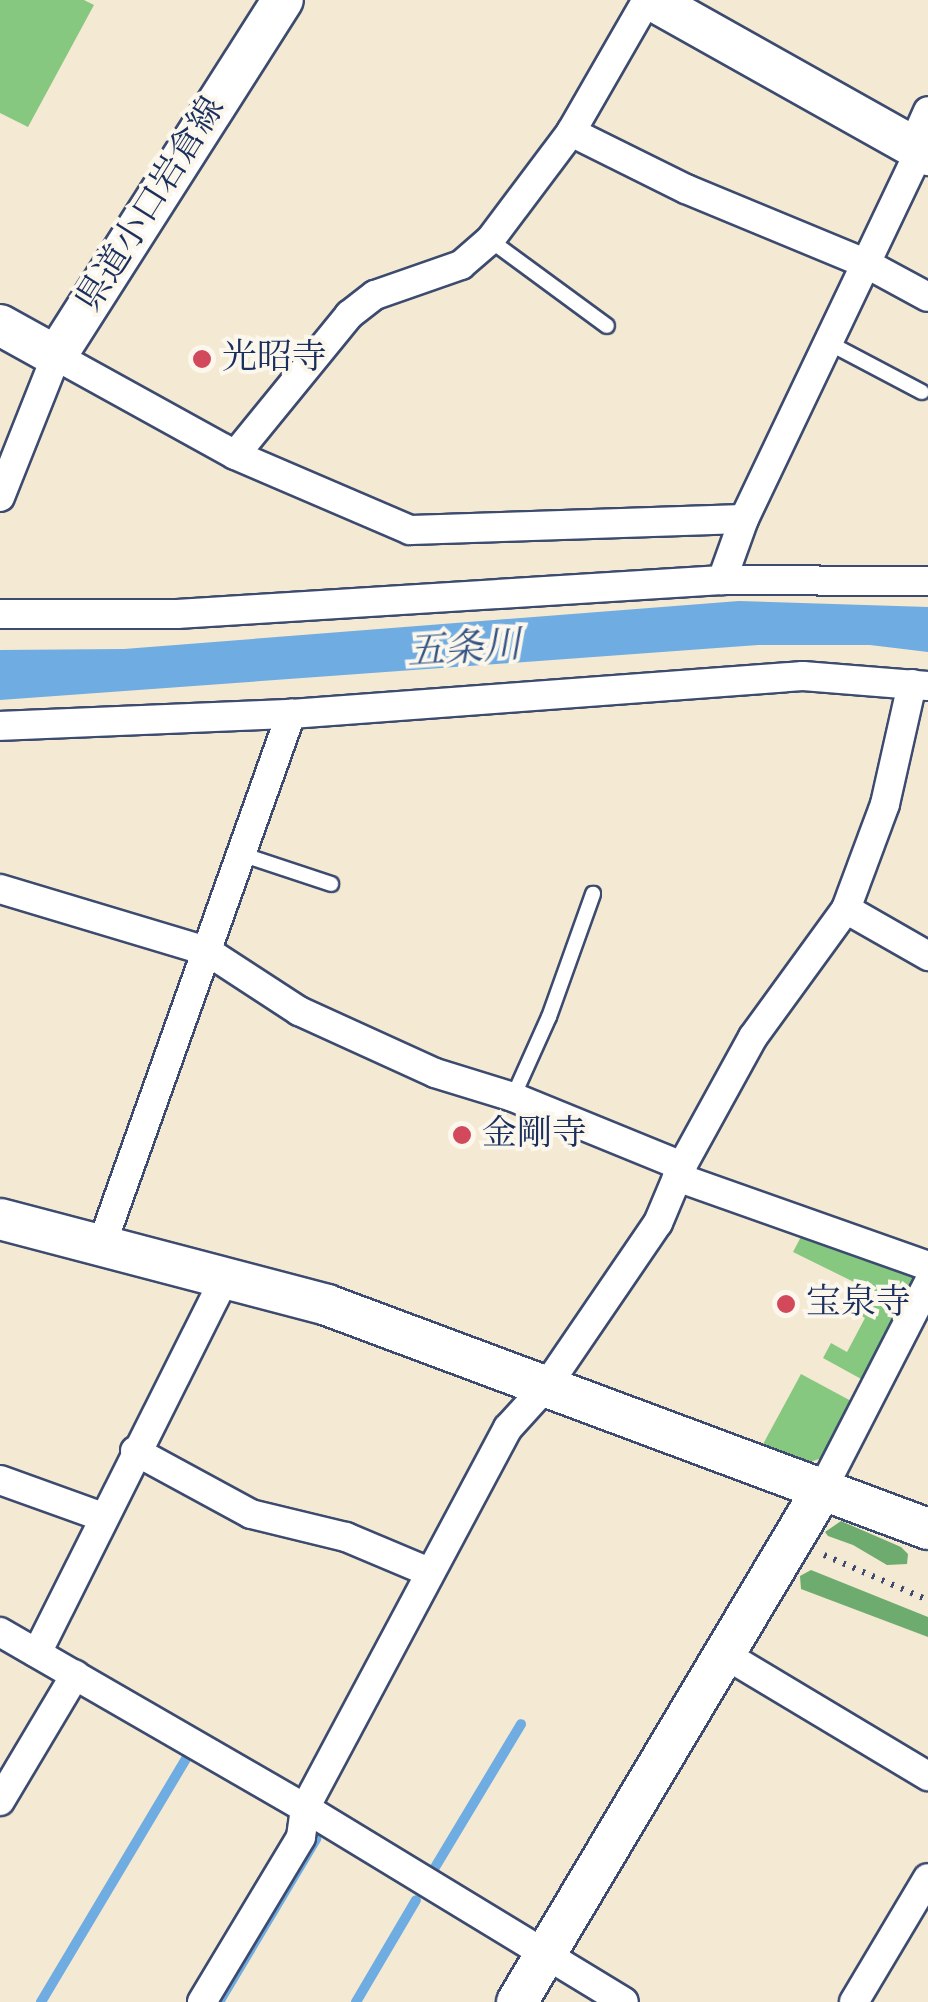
<!DOCTYPE html>
<meta charset="utf-8">
<style>
body{margin:0}
#map{position:relative;width:928px;height:2002px;overflow:hidden;background:#f4e9d2;font-family:"IM FELL English","Noto Serif JP",serif}
div>[style]{position:absolute}
[style*='--x']{left:calc(var(--x)*1px);top:calc(var(--y)*1px);width:calc(var(--w)*1px);rotate:calc(var(--a)*1deg)}
.green>*{inset:0;background:#87c880}
.forest>*{inset:0;background:#6dac6e}
.water>*{inset:0;background:#6face1}
.stream>*{height:10px;margin:-5px;padding:0 5px;transform-origin:5px;border-radius:5px;background:#6face1}
.path>*{height:6px;margin-top:-3px;transform-origin:0;background:repeating-linear-gradient(90deg,#3c4b6f 0 2.5px,transparent 0 10.5px)}
.roads{filter:drop-shadow(2px 0 #3c4b6f) drop-shadow(-2px 0 #3c4b6f) drop-shadow(0 2px #3c4b6f) drop-shadow(0 -2px #3c4b6f)}
.lane>*{height:14px;margin:-7px;padding:0 7px;transform-origin:7px;border-radius:7px;background:#fff}
.street>*{height:28px;margin:-14px;padding:0 14px;transform-origin:14px;border-radius:14px;background:#fff}
.secondary>*{height:40px;margin:-20px;padding:0 20px;transform-origin:20px;border-radius:20px;background:#fff}
.dots>*{width:28px;height:28px;translate:-50% -50%;box-sizing:border-box;border:5px solid #fbf7ec;border-radius:50%}
span{translate:-50% -50%;white-space:nowrap;text-align:center;line-height:1.15;-webkit-text-stroke:8px #fbf7ec;paint-order:stroke}
.street-label{font-size:35px;color:#1b2f5e}
.poi-label{font-size:35px;color:#1b2f5e}
.left{translate:0 -50%;text-align:left}
.water-label{font-size:38px;color:#345485;font-style:italic}
</style>
<div id="map">
<div class="green">
<div style="clip-path:polygon(0 0,84px 0,94px 5px,28px 127px,0 113px)"></div>
<div style="clip-path:polygon(804px 1231px,914px 1271px,918px 1282px,863px 1380px,823px 1358px,831px 1343px,847px 1352px,865px 1318px,849px 1308px,862px 1286px,793px 1252px)"></div>
<div style="clip-path:polygon(801px 1374px,853px 1402px,822px 1458px,810px 1462px,762px 1446px)"></div>
</div>
<div class="forest">
<div style="clip-path:polygon(841px 1521px,901px 1547px,908px 1554px,907px 1564px,887px 1565px,853px 1545px,828px 1536px,825px 1532px)"></div>
<div style="clip-path:polygon(811px 1570px,928px 1617px,928px 1637px,801px 1589px,800px 1576px)"></div>
</div>
<div class="water">
<div style="clip-path:polygon(739px 601px,928px 607px,928px 652px,870px 645px,758px 645px,0 700px,0 650px,124px 649px)"></div>
</div>
<div class="stream">
<div style="--x:434;--y:1869;--w:169;--a:-59"></div>
<div style="--x:41;--y:2002;--w:285;--a:-59.2"></div>
<div style="--x:219;--y:2002;--w:190;--a:-59.2"></div>
<div style="--x:356;--y:2002;--w:118;--a:-59.5"></div>
</div>
<div class="path">
<div style="--x:824;--y:1555;--w:113;--a:23.4"></div>
</div>
<div class="roads">
<div class="lane">
<div style="--x:490;--y:240;--w:145;--a:36.3"></div>
<div style="--x:829;--y:343;--w:105;--a:27.8"></div>
<div style="--x:241;--y:854;--w:95;--a:18.4"></div>
<div style="--x:513;--y:1097;--w:88;--a:-65.8"></div>
<div style="--x:549;--y:1017;--w:131;--a:-70.3"></div>
</div>
<div class="street">
<div style="--x:571;--y:132;--w:128;--a:26.4"></div>
<div style="--x:686;--y:189;--w:196;--a:22.5"></div>
<div style="--x:867;--y:264;--w:69;--a:28.4"></div>
<div style="--x:912;--y:147;--w:39;--a:-66"></div>
<div style="--x:920;--y:150;--w:409;--a:115.5"></div>
<div style="--x:744;--y:519;--w:65;--a:109.8"></div>
<div style="--x:722;--y:580;--w:206;--a:0.3"></div>
<div style="--x:235;--y:455;--w:181;--a:-50.8"></div>
<div style="--x:349;--y:315;--w:33;--a:-38"></div>
<div style="--x:375;--y:295;--w:91;--a:-19.2"></div>
<div style="--x:461;--y:265;--w:38;--a:-41"></div>
<div style="--x:490;--y:240;--w:135;--a:-53.1"></div>
<div style="--x:571;--y:132;--w:152;--a:-60.1"></div>
<div style="--x:0;--y:497;--w:152;--a:-68.3"></div>
<div style="--x:56;--y:356;--w:205;--a:28.9"></div>
<div style="--x:235;--y:455;--w:190;--a:23.2"></div>
<div style="--x:410;--y:530;--w:334;--a:-1.9"></div>
<div style="--x:0;--y:614;--w:177;--a:0"></div>
<div style="--x:177;--y:614;--w:546;--a:-3.57"></div>
<div style="--x:0;--y:726;--w:291;--a:-2.4"></div>
<div style="--x:291;--y:714;--w:513;--a:-4.24"></div>
<div style="--x:803;--y:676;--w:125;--a:4.6"></div>
<div style="--x:0;--y:889;--w:216;--a:16.7"></div>
<div style="--x:207;--y:951;--w:110;--a:33.1"></div>
<div style="--x:299;--y:1011;--w:149;--a:24.5"></div>
<div style="--x:435;--y:1073;--w:82;--a:17.1"></div>
<div style="--x:513;--y:1097;--w:183;--a:22.2"></div>
<div style="--x:846;--y:909;--w:112;--a:-69.6"></div>
<div style="--x:885;--y:804;--w:123;--a:-77.3"></div>
<div style="--x:677;--y:1177;--w:266;--a:19.5"></div>
<div style="--x:102;--y:1244;--w:563;--a:-70.37"></div>
<div style="--x:135;--y:1451;--w:132;--a:28.5"></div>
<div style="--x:251;--y:1514;--w:98;--a:13.6"></div>
<div style="--x:346;--y:1537;--w:90;--a:22.9"></div>
<div style="--x:0;--y:1480;--w:109;--a:19.8"></div>
<div style="--x:822;--y:1490;--w:232;--a:-62.8"></div>
<div style="--x:0;--y:1632;--w:352;--a:30"></div>
<div style="--x:305;--y:1808;--w:373;--a:31.3"></div>
<div style="--x:37;--y:1653;--w:423;--a:-63.4"></div>
<div style="--x:724;--y:1654;--w:238;--a:30.9"></div>
<div style="--x:0;--y:1801;--w:147;--a:-59.2"></div>
<div style="--x:202;--y:2002;--w:192;--a:-59"></div>
<div style="--x:301;--y:1837;--w:29;--a:-82"></div>
<div style="--x:305;--y:1808;--w:431;--a:-61.9"></div>
<div style="--x:508;--y:1428;--w:59;--a:-47.7"></div>
<div style="--x:548;--y:1384;--w:195;--a:-55.7"></div>
<div style="--x:658;--y:1223;--w:62;--a:-67.2"></div>
<div style="--x:682;--y:1166;--w:147;--a:-61.2"></div>
<div style="--x:753;--y:1037;--w:158;--a:-54"></div>
<div style="--x:846;--y:909;--w:95;--a:29.8"></div>
<div style="--x:854;--y:2002;--w:144;--a:-59.2"></div>
</div>
<div class="secondary">
<div style="--x:652;--y:0;--w:317;--a:29.3"></div>
<div style="--x:0;--y:325;--w:64;--a:29"></div>
<div style="--x:56;--y:356;--w:422;--a:-57.5"></div>
<div style="--x:0;--y:1219;--w:338;--a:14.7"></div>
<div style="--x:327;--y:1305;--w:641;--a:20.44"></div>
<div style="--x:517;--y:2002;--w:596;--a:-59.22"></div>
</div>
</div>
<div class="dots">
<div style="left:202px;top:359px;background:#d1495b"></div>
<div style="left:462px;top:1135px;background:#d1495b"></div>
<div style="left:786px;top:1304px;background:#d1495b"></div>
</div>
<div class="street-label">
<span style="left:152px;top:205px;rotate:-58deg">県道小口岩倉線</span>
</div>
<div class="poi-label">
<span class="left" style="left:222px;top:359px">光昭寺</span>
<span class="left" style="left:482px;top:1135px">金剛寺</span>
<span class="left" style="left:806px;top:1304px">宝泉寺</span>
</div>
<div class="water-label">
<span style="left:464px;top:651px;rotate:-4deg">五条川</span>
</div>
</div>
